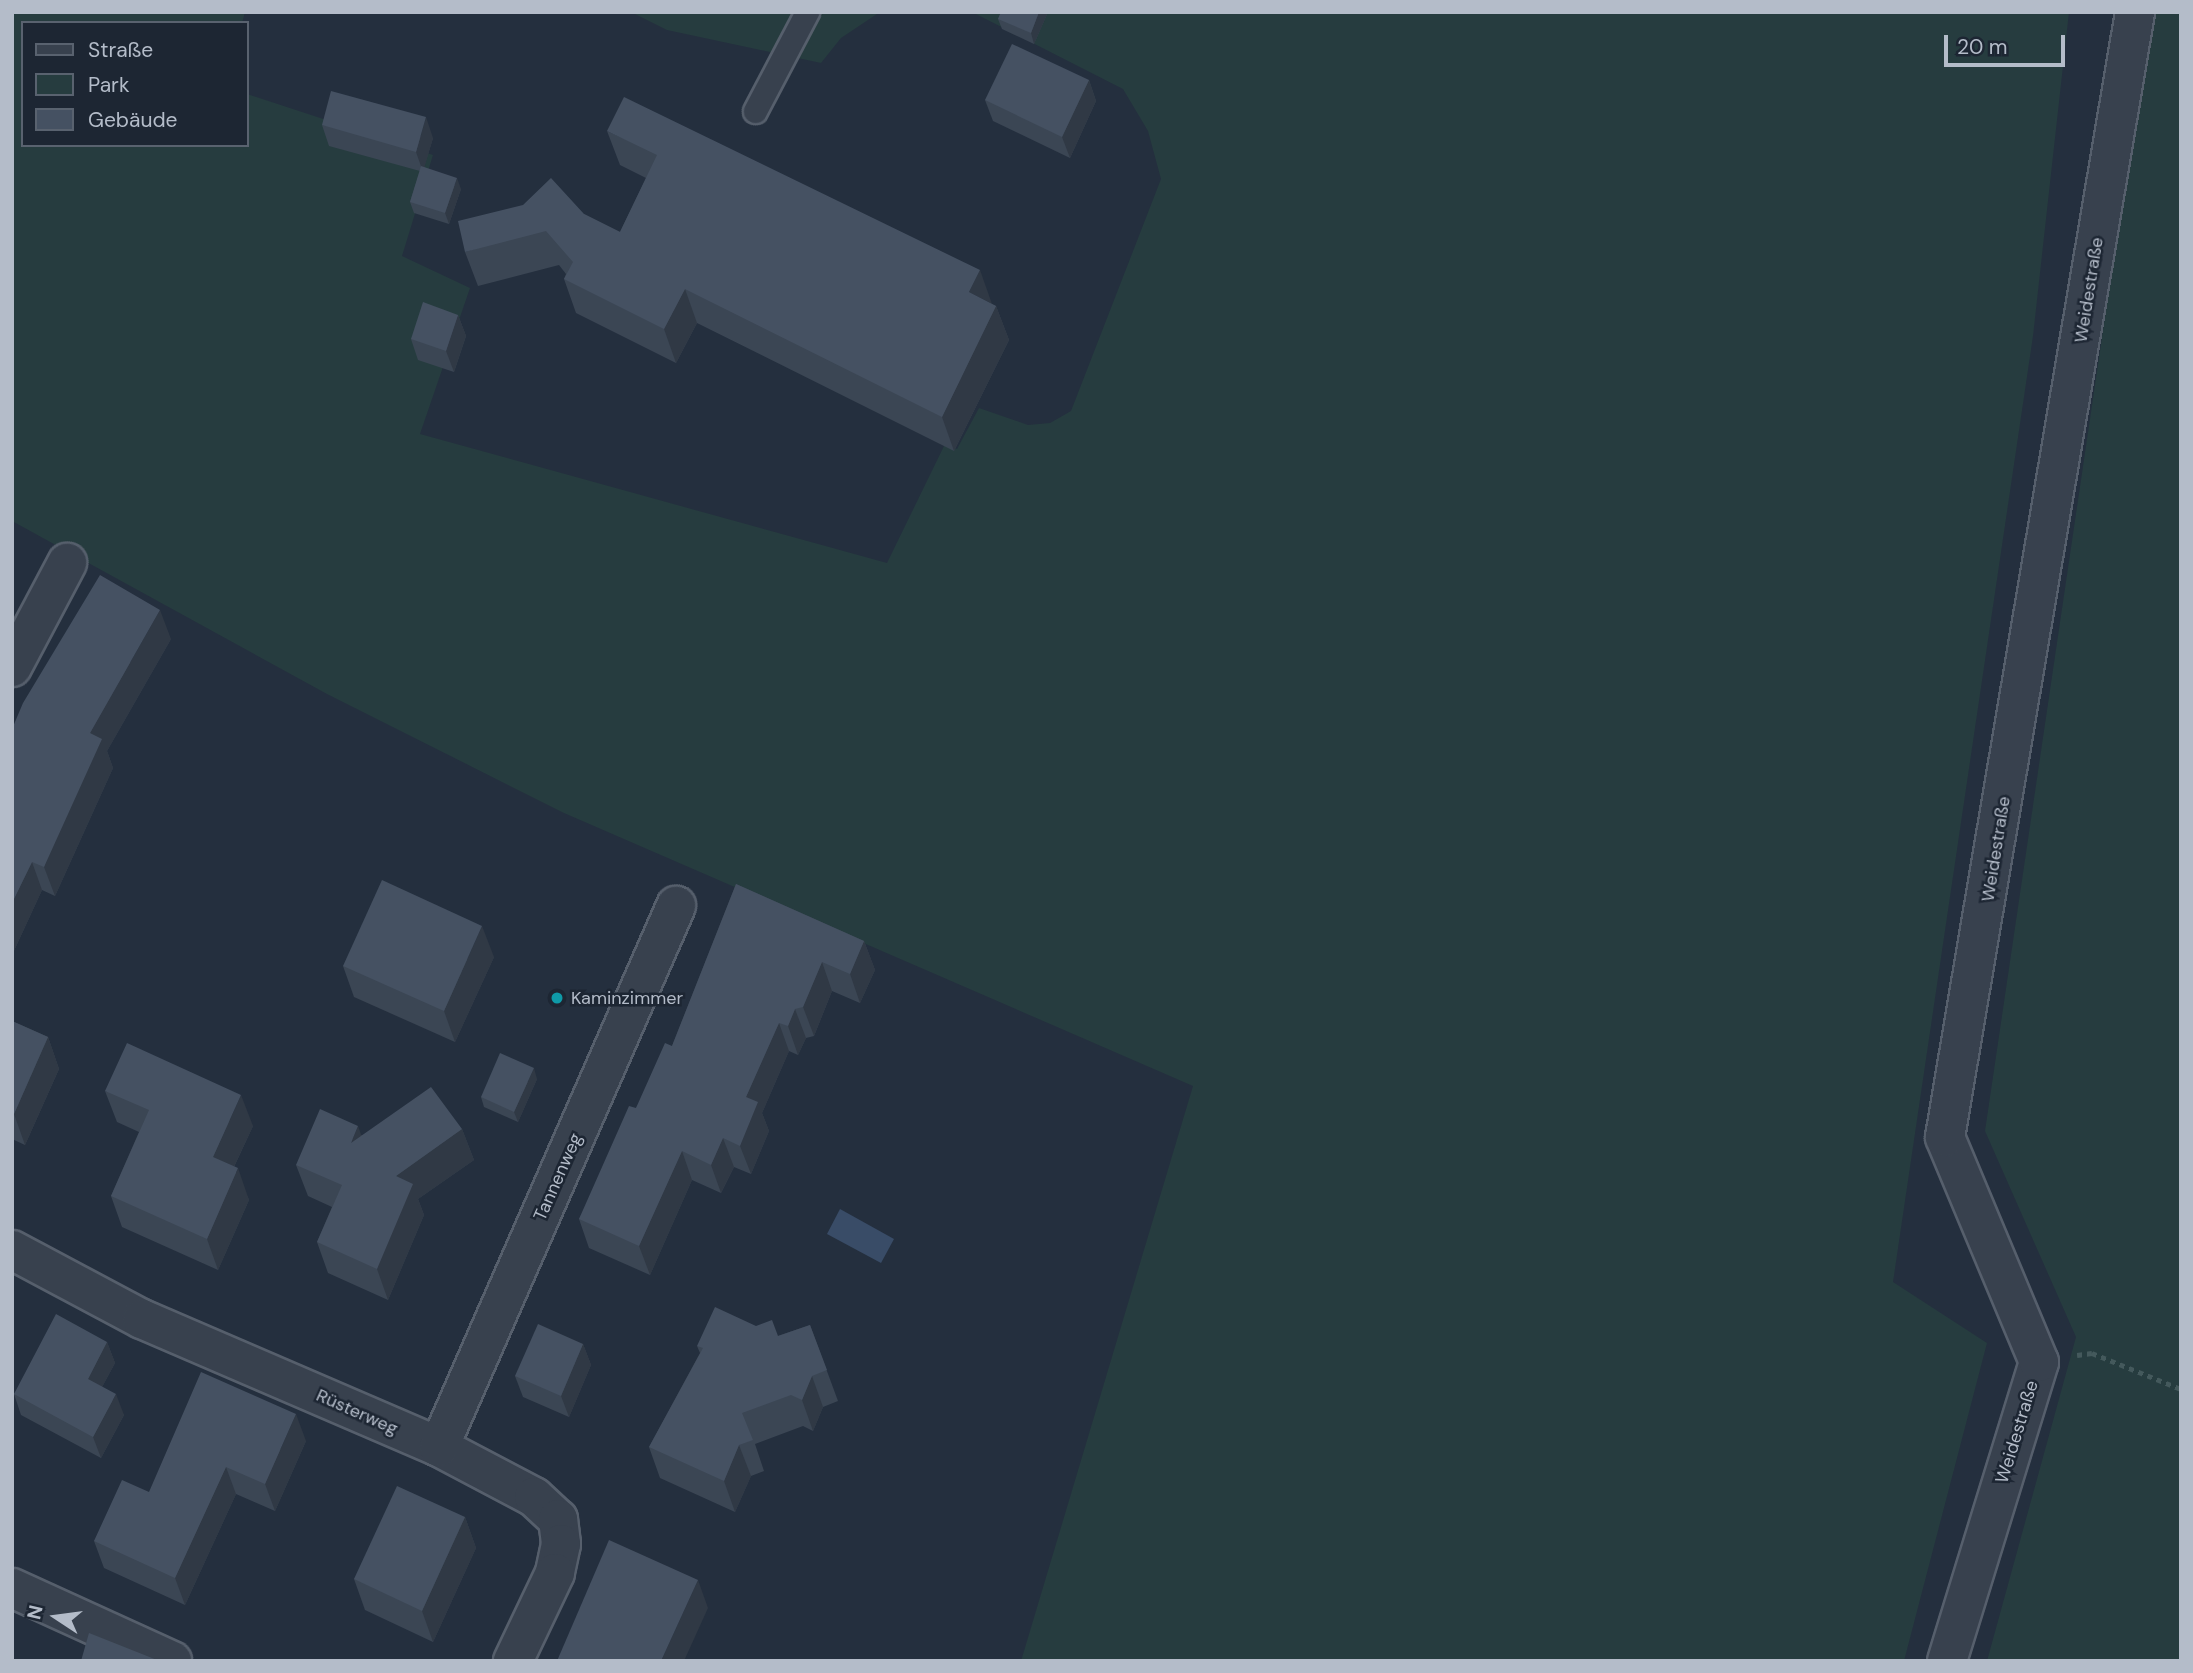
<!DOCTYPE html>
<meta charset="utf-8">
<style>
body{margin:0}
#map{position:relative;width:2193px;height:1673px;overflow:hidden;background:#242f3e;font-family:"DM Sans",sans-serif}
div>[style]{position:absolute}
[style*='--x']{left:calc(var(--x)*1px);top:calc(var(--y)*1px);width:calc(var(--w)*1px);rotate:calc(var(--a)*1deg)}
.green>*{inset:0;background:#263c3f}
.water>*{inset:0;background:#394c67}
.path>*{height:4.5px;margin-top:-2.25px;transform-origin:0;background:repeating-linear-gradient(90deg,#44595c 0 5px,transparent 0 10px)}
.roads{filter:drop-shadow(2px 0 #565f6c) drop-shadow(-2px 0 #565f6c) drop-shadow(0 2px #565f6c) drop-shadow(0 -2px #565f6c)}
.service>*{height:23px;margin:-11.5px;padding:0 11.5px;transform-origin:11.5px;border-radius:11.5px;background:#38414e}
.minor>*{height:38px;margin:-19px;padding:0 19px;transform-origin:19px;border-radius:19px;background:#38414e}
.wall>*{inset:0;background:#3b4654}
.shaded-wall>*{inset:0;background:#303945}
.building>*{inset:0;background:#455162}
.dots>*{width:19px;height:19px;translate:-50% -50%;box-sizing:border-box;border:4px solid #1d2633;border-radius:50%}
span{translate:-50% -50%;white-space:nowrap;text-align:center;line-height:1.15;-webkit-text-stroke:5px #1d2633;paint-order:stroke}
.street-label{font-size:18px;color:#b4bcc9}
.poi-label{font-size:18px;color:#b4bcc9}
.left{translate:0 -50%;text-align:left}
.frame{position:absolute;inset:0;border:14px solid #b4bcc9;pointer-events:none}
.legend{position:absolute;left:21px;top:21px;width:228px;height:126px;box-sizing:border-box;background:#1d2633;border:2px solid #59626f;margin:0;padding:9px 12px;list-style:none;font-size:21px;color:#b4bcc9}
.legend li{display:flex;align-items:center;gap:14px;height:35px}
.legend b{width:35px;border:2px solid #59626f}
.north{position:absolute;left:21px;top:1582px;width:70px;height:70px;-webkit-text-stroke:5px #1d2633;paint-order:stroke;rotate:283deg;font-size:19px;font-weight:700;line-height:28px;text-align:center;color:#b4bcc9}
.north::after{content:'';display:block;margin:auto;width:24px;height:32px;background:#b4bcc9;clip-path:polygon(50% 0,100% 100%,50% 72%,0 100%)}
.scale{position:absolute;left:1944px;top:35px;width:121px;height:32px;box-sizing:border-box;border:4px solid #b4bcc9;border-top:0;padding-left:9px;font-size:21px;line-height:24px;white-space:nowrap;color:#b4bcc9;-webkit-text-stroke:5px #1d2633;paint-order:stroke}
</style>
<div id="map">
<div class="green">
<div style="clip-path:polygon(12px 12px,245px 12px,242px 23px,23px 23px,23px 145px,247px 145px,247px 94px,433px 155px,402px 256px,470px 288px,420px 434px,887px 563px,945px 444px,957px 449px,979px 408px,1028px 425px,1050px 423px,1071px 411px,1161px 179px,1148px 131px,1123px 89px,972px 12px,2069px 12px,2033px 336px,1893px 1282px,1987px 1343px,1904px 1661px,1021px 1661px,1193px 1086px,564px 813px,327px 694px,12px 521px)"></div>
<div style="clip-path:polygon(631px 12px,880px 12px,841px 38px,821px 63px,667px 30px)"></div>
<div style="clip-path:polygon(2150px 12px,2181px 12px,2181px 1661px,1987px 1661px,2076px 1337px,1985px 1131px)"></div>
</div>
<div class="water">
<div style="clip-path:polygon(840px 1209px,894px 1239px,881px 1263px,827px 1234px)"></div>
</div>
<div class="path">
<div style="--x:2077;--y:1355;--w:15;--a:-8"></div>
<div style="--x:2092;--y:1353;--w:96;--a:22"></div>
</div>
<div class="roads">
<div class="service">
<div style="--x:755;--y:111;--w:112;--a:-62.3"></div>
</div>
<div class="minor">
<div style="--x:12;--y:667;--w:118;--a:-62.1"></div>
<div style="--x:12;--y:1250;--w:147;--a:28"></div>
<div style="--x:142;--y:1319;--w:323;--a:23.3"></div>
<div style="--x:439;--y:1447;--w:107;--a:27.8"></div>
<div style="--x:534;--y:1497;--w:33;--a:43"></div>
<div style="--x:558;--y:1519;--w:25;--a:83"></div>
<div style="--x:561;--y:1544;--w:30;--a:102"></div>
<div style="--x:555;--y:1573;--w:98;--a:115.5"></div>
<div style="--x:439;--y:1447;--w:591;--a:-66.34"></div>
<div style="--x:12;--y:1588;--w:176;--a:24.5"></div>
<div style="--x:1947;--y:1661;--w:313;--a:-72.9"></div>
<div style="--x:2039;--y:1362;--w:244;--a:-112.7"></div>
<div style="--x:1945;--y:1137;--w:1141;--a:-80.41"></div>
</div>
</div>
<div class="wall">
<div style="clip-path:polygon(1001px 12px,1048px 12px,1034px 44px,1002px 29px,998px 19px)"></div>
<div style="clip-path:polygon(1089px 80px,1096px 101px,1070px 158px,993px 121px,985px 100px)"></div>
<div style="clip-path:polygon(322px 125px,433px 138px,424px 167px,461px 189px,449px 224px,414px 213px,410px 202px,420px 171px,329px 146px)"></div>
<div style="clip-path:polygon(607px 131px,996px 306px,1009px 340px,954px 451px,697px 323px,676px 363px,576px 313px,564px 279px,566px 274px,559px 265px,478px 286px,465px 252px,584px 214px,620px 232px,646px 178px,620px 165px)"></div>
<div style="clip-path:polygon(458px 315px,466px 336px,454px 372px,418px 360px,411px 339px)"></div>
<div style="clip-path:polygon(171px 639px,107px 751px,113px 768px,55px 896px,42px 890px,12px 955px,12px 729px)"></div>
<div style="clip-path:polygon(736px 884px,864px 941px,875px 970px,860px 1003px,832px 991px,814px 1036px,806px 1038px,798px 1055px,789px 1051px,762px 1113px,769px 1131px,751px 1174px,734px 1167px,721px 1193px,692px 1180px,650px 1275px,589px 1248px,579px 1219px,636px 1108px,672px 1046px)"></div>
<div style="clip-path:polygon(494px 957px,455px 1042px,354px 997px,343px 966px)"></div>
<div style="clip-path:polygon(12px 1021px,48px 1037px,59px 1069px,25px 1145px,12px 1139px)"></div>
<div style="clip-path:polygon(537px 1079px,518px 1122px,484px 1107px,481px 1097px)"></div>
<div style="clip-path:polygon(105px 1091px,253px 1126px,234px 1167px,249px 1200px,218px 1270px,122px 1227px,111px 1196px,139px 1132px,117px 1122px)"></div>
<div style="clip-path:polygon(462px 1129px,474px 1160px,418px 1199px,424px 1215px,388px 1300px,328px 1273px,317px 1242px,332px 1207px,308px 1196px,296px 1165px,362px 1135px)"></div>
<div style="clip-path:polygon(810px 1325px,838px 1401px,823px 1407px,813px 1431px,803px 1426px,755px 1444px,764px 1471px,751px 1476px,735px 1512px,660px 1478px,649px 1447px,700px 1353px,697px 1346px,778px 1336px)"></div>
<div style="clip-path:polygon(107px 1342px,115px 1363px,102px 1387px,124px 1415px,101px 1458px,21px 1415px,14px 1394px)"></div>
<div style="clip-path:polygon(583px 1344px,591px 1365px,569px 1417px,523px 1397px,515px 1376px)"></div>
<div style="clip-path:polygon(306px 1441px,275px 1511px,236px 1494px,185px 1605px,104px 1568px,94px 1541px,149px 1492px)"></div>
<div style="clip-path:polygon(465px 1517px,476px 1548px,433px 1642px,365px 1610px,354px 1579px)"></div>
</div>
<div class="shaded-wall">
<div style="clip-path:polygon(1039px 12px,1048px 12px,1034px 44px,1031px 33px)"></div>
<div style="clip-path:polygon(1089px 80px,1096px 101px,1070px 158px,1062px 137px)"></div>
<div style="clip-path:polygon(426px 117px,433px 138px,423px 172px,416px 152px)"></div>
<div style="clip-path:polygon(457px 178px,461px 189px,449px 224px,445px 213px)"></div>
<div style="clip-path:polygon(980px 270px,992px 304px,969px 292px)"></div>
<div style="clip-path:polygon(685px 289px,697px 323px,676px 363px,664px 329px)"></div>
<div style="clip-path:polygon(996px 306px,1009px 340px,954px 451px,942px 417px)"></div>
<div style="clip-path:polygon(458px 315px,466px 336px,454px 372px,446px 351px)"></div>
<div style="clip-path:polygon(160px 610px,171px 639px,107px 751px,113px 768px,55px 896px,44px 867px,90px 733px)"></div>
<div style="clip-path:polygon(32px 862px,42px 890px,12px 955px,12px 903px)"></div>
<div style="clip-path:polygon(482px 926px,494px 957px,455px 1042px,444px 1011px)"></div>
<div style="clip-path:polygon(864px 941px,875px 970px,860px 1003px,850px 974px)"></div>
<div style="clip-path:polygon(822px 962px,832px 991px,814px 1036px,803px 1007px)"></div>
<div style="clip-path:polygon(795px 1009px,806px 1038px,798px 1055px,788px 1026px)"></div>
<div style="clip-path:polygon(779px 1023px,789px 1051px,762px 1113px,769px 1131px,751px 1174px,740px 1146px,746px 1097px)"></div>
<div style="clip-path:polygon(48px 1037px,59px 1069px,25px 1145px,14px 1114px)"></div>
<div style="clip-path:polygon(534px 1068px,537px 1079px,518px 1122px,514px 1112px)"></div>
<div style="clip-path:polygon(241px 1095px,253px 1126px,224px 1188px,213px 1157px)"></div>
<div style="clip-path:polygon(358px 1126px,369px 1157px,351px 1143px)"></div>
<div style="clip-path:polygon(462px 1129px,474px 1160px,418px 1199px,424px 1215px,388px 1300px,377px 1269px,396px 1176px)"></div>
<div style="clip-path:polygon(723px 1138px,734px 1167px,721px 1193px,711px 1165px)"></div>
<div style="clip-path:polygon(682px 1151px,692px 1180px,650px 1275px,639px 1246px)"></div>
<div style="clip-path:polygon(238px 1168px,249px 1200px,218px 1270px,207px 1239px)"></div>
<div style="clip-path:polygon(107px 1342px,115px 1363px,95px 1400px,88px 1379px)"></div>
<div style="clip-path:polygon(583px 1344px,591px 1365px,569px 1417px,561px 1396px)"></div>
<div style="clip-path:polygon(812px 1376px,823px 1407px,813px 1431px,802px 1400px)"></div>
<div style="clip-path:polygon(116px 1394px,124px 1415px,101px 1458px,93px 1437px)"></div>
<div style="clip-path:polygon(296px 1414px,306px 1441px,275px 1511px,265px 1484px)"></div>
<div style="clip-path:polygon(739px 1445px,751px 1476px,735px 1512px,724px 1481px)"></div>
<div style="clip-path:polygon(226px 1467px,236px 1494px,185px 1605px,175px 1578px)"></div>
<div style="clip-path:polygon(465px 1517px,476px 1548px,433px 1642px,422px 1611px)"></div>
<div style="clip-path:polygon(698px 1580px,708px 1608px,684px 1661px,661px 1661px)"></div>
</div>
<div class="building">
<div style="clip-path:polygon(1001px 12px,1039px 12px,1031px 33px,998px 19px)"></div>
<div style="clip-path:polygon(1012px 44px,1089px 80px,1062px 137px,985px 100px)"></div>
<div style="clip-path:polygon(331px 91px,426px 117px,416px 152px,322px 125px)"></div>
<div style="clip-path:polygon(624px 97px,980px 270px,969px 292px,996px 306px,942px 417px,685px 289px,664px 329px,564px 279px,573px 262px,546px 231px,465px 252px,458px 221px,523px 205px,551px 178px,584px 214px,620px 232px,657px 155px,607px 131px)"></div>
<div style="clip-path:polygon(421px 166px,457px 178px,445px 213px,410px 202px)"></div>
<div style="clip-path:polygon(423px 302px,458px 315px,446px 351px,411px 339px)"></div>
<div style="clip-path:polygon(100px 575px,160px 610px,90px 733px,102px 739px,44px 867px,32px 862px,12px 903px,12px 729px,23px 703px)"></div>
<div style="clip-path:polygon(382px 880px,482px 926px,444px 1011px,343px 966px)"></div>
<div style="clip-path:polygon(736px 884px,864px 941px,850px 974px,822px 962px,803px 1007px,795px 1009px,788px 1026px,779px 1023px,746px 1097px,758px 1102px,740px 1146px,723px 1138px,711px 1165px,682px 1151px,639px 1246px,579px 1219px,629px 1106px,636px 1108px,665px 1043px,672px 1046px)"></div>
<div style="clip-path:polygon(12px 1021px,48px 1037px,14px 1114px,12px 1113px)"></div>
<div style="clip-path:polygon(127px 1043px,241px 1095px,213px 1157px,238px 1168px,207px 1239px,111px 1196px,149px 1110px,105px 1091px)"></div>
<div style="clip-path:polygon(500px 1053px,534px 1068px,514px 1112px,481px 1097px)"></div>
<div style="clip-path:polygon(431px 1087px,462px 1129px,396px 1176px,413px 1184px,377px 1269px,317px 1242px,342px 1185px,296px 1165px,320px 1109px,358px 1126px,351px 1143px)"></div>
<div style="clip-path:polygon(715px 1307px,756px 1326px,772px 1320px,778px 1336px,810px 1325px,827px 1370px,812px 1376px,802px 1400px,791px 1395px,742px 1413px,753px 1440px,739px 1445px,724px 1481px,649px 1447px,703px 1348px,697px 1346px)"></div>
<div style="clip-path:polygon(56px 1314px,107px 1342px,88px 1379px,116px 1394px,93px 1437px,14px 1394px)"></div>
<div style="clip-path:polygon(538px 1324px,583px 1344px,561px 1396px,515px 1376px)"></div>
<div style="clip-path:polygon(201px 1372px,296px 1414px,265px 1484px,226px 1467px,175px 1578px,94px 1541px,122px 1480px,149px 1492px)"></div>
<div style="clip-path:polygon(397px 1486px,465px 1517px,422px 1611px,354px 1579px)"></div>
<div style="clip-path:polygon(609px 1540px,698px 1580px,661px 1661px,557px 1661px)"></div>
<div style="clip-path:polygon(89px 1633px,157px 1660px,157px 1661px,81px 1661px)"></div>
</div>
<div class="dots">
<div style="left:557px;top:998px;background:#0f9aa8"></div>
</div>
<div class="street-label">
<span style="left:2089px;top:290px;rotate:-81deg">Weidestraße</span>
<span style="left:1996px;top:849px;rotate:-81deg">Weidestraße</span>
<span style="left:558px;top:1177px;rotate:-66deg">Tannenweg</span>
<span style="left:357px;top:1412px;rotate:24deg">Rüsterweg</span>
<span style="left:2017px;top:1432px;rotate:-73deg">Weidestraße</span>
</div>
<div class="poi-label">
<span class="left" style="left:571px;top:998px">Kaminzimmer</span>
</div>
<div class="frame"></div>
<ul class="legend">
<li><b style="height:9px;background:#38414e"></b>Straße</li>
<li><b style="height:19px;background:#263c3f"></b>Park</li>
<li><b style="height:19px;background:#455162"></b>Gebäude</li>
</ul>
<div class="north">N</div>
<div class="scale">20 m</div>
</div>
